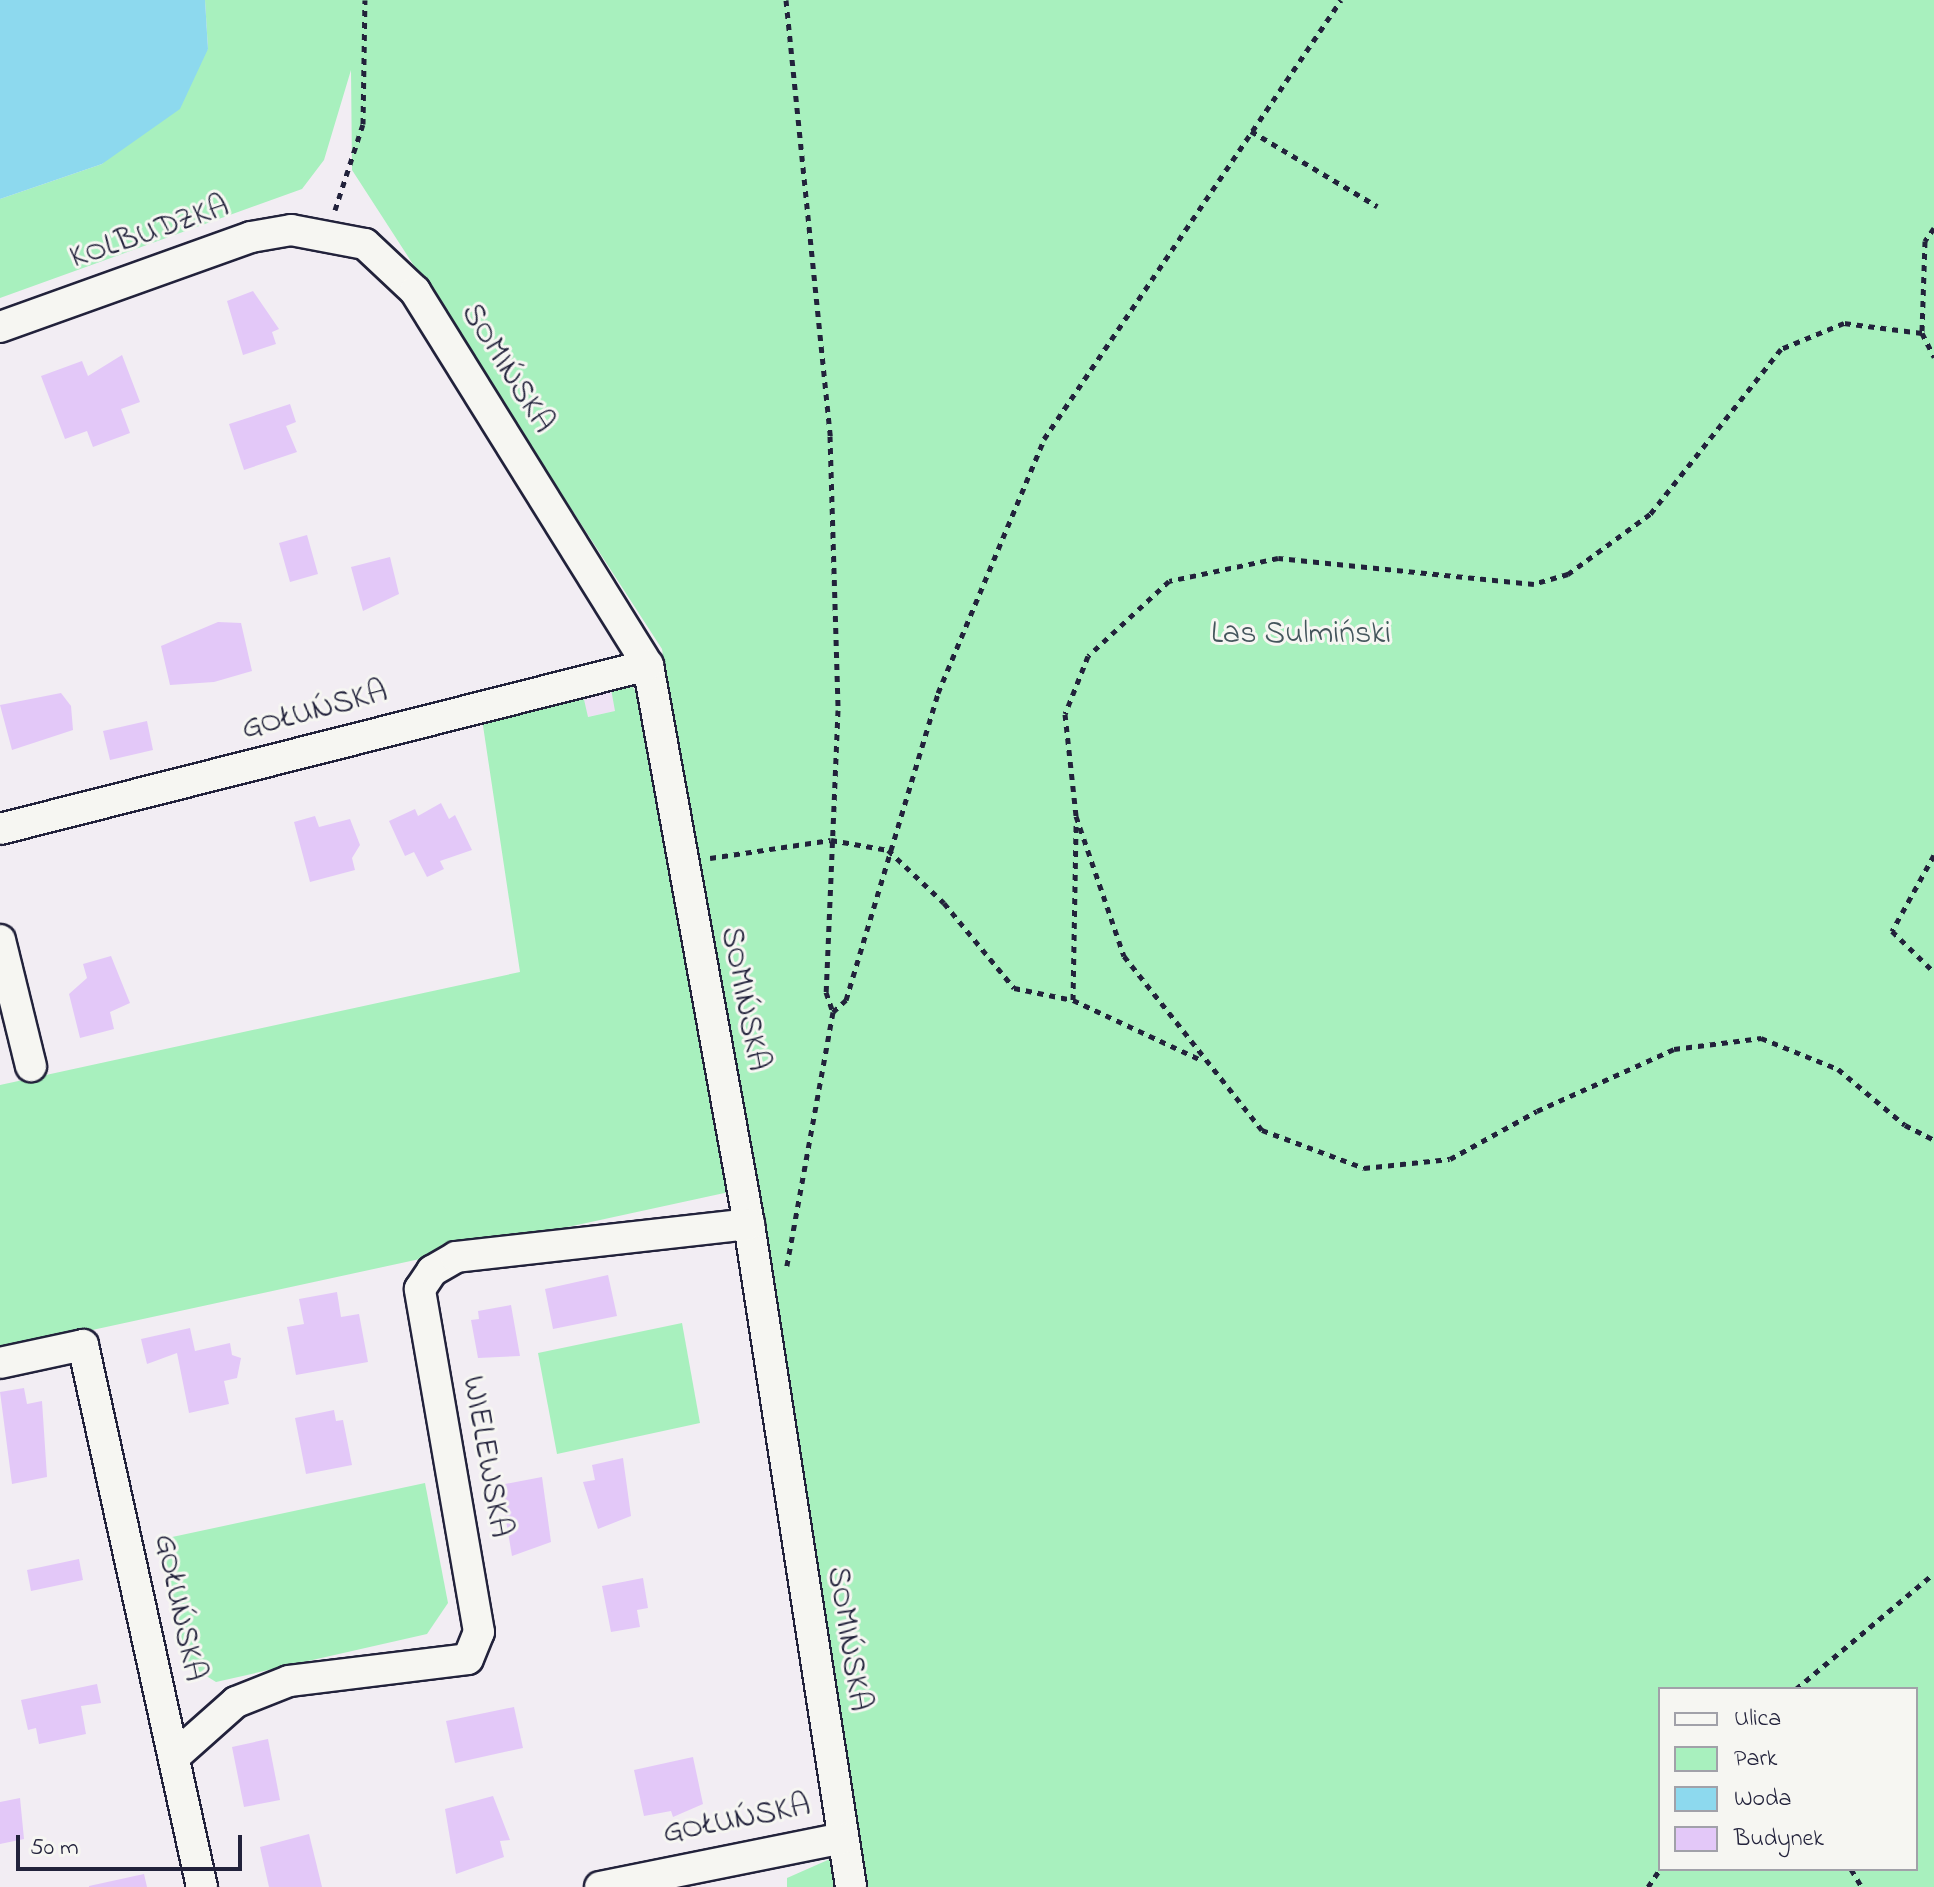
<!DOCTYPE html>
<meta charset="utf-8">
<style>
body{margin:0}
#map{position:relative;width:1934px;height:1887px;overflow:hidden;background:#f2edf3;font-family:"Indie Flower",sans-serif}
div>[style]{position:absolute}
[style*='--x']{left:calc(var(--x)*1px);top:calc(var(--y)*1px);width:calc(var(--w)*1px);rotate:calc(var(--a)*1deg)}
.built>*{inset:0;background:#eee2f4}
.green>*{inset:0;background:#a8f0be}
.water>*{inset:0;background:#8dd9ee}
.building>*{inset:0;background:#e3c8f8}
.path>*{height:5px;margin-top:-2.5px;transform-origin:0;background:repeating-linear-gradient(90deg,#22223b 0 6px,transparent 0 12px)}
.roads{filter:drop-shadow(2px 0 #22223b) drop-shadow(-2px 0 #22223b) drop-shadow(0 2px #22223b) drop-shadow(0 -2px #22223b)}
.street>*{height:30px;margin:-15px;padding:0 15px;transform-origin:15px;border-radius:15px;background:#f6f6f2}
span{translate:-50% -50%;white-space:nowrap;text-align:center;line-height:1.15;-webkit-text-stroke:6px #f6f6f2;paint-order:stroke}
.street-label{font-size:32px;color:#22223b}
.park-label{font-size:32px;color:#44565c}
.legend{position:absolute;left:1658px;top:1687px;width:260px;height:184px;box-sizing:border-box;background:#f6f6f2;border:2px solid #a1a1a9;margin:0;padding:10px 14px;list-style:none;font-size:24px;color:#22223b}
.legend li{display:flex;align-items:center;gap:16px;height:40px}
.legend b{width:40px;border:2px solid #a1a1a9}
.scale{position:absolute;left:16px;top:1835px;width:226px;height:36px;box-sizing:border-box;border:4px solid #22223b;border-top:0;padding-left:10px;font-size:24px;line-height:28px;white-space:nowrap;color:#22223b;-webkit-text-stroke:6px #f6f6f2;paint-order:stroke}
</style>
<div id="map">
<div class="built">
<div style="clip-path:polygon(611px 689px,616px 711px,587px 717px,583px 695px)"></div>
</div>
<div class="green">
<div style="clip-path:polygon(evenodd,205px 0,1934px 0,1934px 1887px,787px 1887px,787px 1878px,855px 1848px,662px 649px,352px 170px,351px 70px,324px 160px,302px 189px,0 298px,0 199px,102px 164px,208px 49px,205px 0,1660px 1689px,1916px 1689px,1916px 1869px,1660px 1869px,1660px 1689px)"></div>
<div style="clip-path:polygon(631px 685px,645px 703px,729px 1192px,0 1350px,0 1085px,520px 972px,482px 719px,583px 695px,588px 717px,615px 711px,611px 689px)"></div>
<div style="clip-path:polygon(682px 1323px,700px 1423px,557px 1454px,538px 1353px)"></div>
<div style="clip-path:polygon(425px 1483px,448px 1603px,427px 1634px,216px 1682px,184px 1662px,158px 1540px)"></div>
</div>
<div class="water">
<div style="clip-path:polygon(0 0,205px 0,208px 49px,180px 109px,102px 164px,0 199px)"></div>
</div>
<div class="building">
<div style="clip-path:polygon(253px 291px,279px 329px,272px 332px,276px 344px,243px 355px,227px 301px)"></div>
<div style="clip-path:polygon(122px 355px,140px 402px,121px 409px,130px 433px,93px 447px,87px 431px,65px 439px,41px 376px,82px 361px,88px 376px)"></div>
<div style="clip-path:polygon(290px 404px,296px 422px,286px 426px,297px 452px,244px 470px,229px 424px)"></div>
<div style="clip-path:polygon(307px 535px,318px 574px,290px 582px,279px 543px)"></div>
<div style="clip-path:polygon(390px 557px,399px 594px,363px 611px,351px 567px)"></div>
<div style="clip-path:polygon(218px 622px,241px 623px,252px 671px,214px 682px,170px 685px,161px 646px)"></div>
<div style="clip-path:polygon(61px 693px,71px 706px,73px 730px,12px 750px,0 705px)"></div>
<div style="clip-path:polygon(147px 721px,153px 750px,110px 760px,103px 731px)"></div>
<div style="clip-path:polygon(441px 803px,449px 819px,455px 815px,472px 850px,440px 861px,444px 869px,427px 877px,414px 852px,405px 856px,389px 821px,415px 809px,418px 816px)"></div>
<div style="clip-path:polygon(315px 816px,319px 827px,350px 819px,360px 845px,352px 858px,355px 870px,310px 882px,294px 822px)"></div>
<div style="clip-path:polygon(111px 956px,130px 1003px,110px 1012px,114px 1029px,80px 1038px,69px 994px,87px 978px,83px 964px)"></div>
<div style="clip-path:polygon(608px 1275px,617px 1316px,553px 1329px,545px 1289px)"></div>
<div style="clip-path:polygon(337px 1292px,341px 1317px,359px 1314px,368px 1362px,296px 1375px,287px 1327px,304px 1324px,299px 1299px)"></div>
<div style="clip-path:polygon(511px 1305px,520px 1356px,478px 1358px,471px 1320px,479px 1319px,478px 1311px)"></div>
<div style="clip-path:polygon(190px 1328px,195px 1351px,230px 1343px,232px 1355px,241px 1358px,237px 1378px,224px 1381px,229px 1404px,189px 1413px,177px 1353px,147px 1364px,141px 1339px)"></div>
<div style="clip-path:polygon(24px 1388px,27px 1404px,42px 1401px,47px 1477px,12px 1484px,0 1392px)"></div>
<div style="clip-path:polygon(334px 1410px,336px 1421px,343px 1420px,352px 1465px,306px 1474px,295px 1418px)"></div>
<div style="clip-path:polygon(623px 1458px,631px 1516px,598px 1529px,583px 1482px,595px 1480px,592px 1465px)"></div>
<div style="clip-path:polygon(542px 1477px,551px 1542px,512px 1556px,500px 1485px)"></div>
<div style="clip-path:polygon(79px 1559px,83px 1580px,31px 1591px,27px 1570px)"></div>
<div style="clip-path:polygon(643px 1578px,648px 1608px,637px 1610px,640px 1627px,611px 1632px,602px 1586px)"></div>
<div style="clip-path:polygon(97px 1684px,101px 1703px,81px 1706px,86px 1734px,39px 1744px,36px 1728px,28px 1730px,21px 1700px)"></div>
<div style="clip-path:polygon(514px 1707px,523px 1748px,455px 1763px,446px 1721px)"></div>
<div style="clip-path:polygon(268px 1739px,280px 1800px,244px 1807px,232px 1747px)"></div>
<div style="clip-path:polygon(693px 1757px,703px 1804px,673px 1817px,671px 1811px,644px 1816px,634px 1770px)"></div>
<div style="clip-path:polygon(493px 1796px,510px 1840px,500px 1841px,504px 1857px,456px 1874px,445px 1809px)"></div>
<div style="clip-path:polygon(20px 1798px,24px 1839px,0 1844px,0 1802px)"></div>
<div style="clip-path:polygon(309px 1834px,322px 1887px,269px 1887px,260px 1847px)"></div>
<div style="clip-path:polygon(144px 1874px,147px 1887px,89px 1887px,89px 1886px)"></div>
</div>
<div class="path">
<div style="--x:786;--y:0;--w:438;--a:84.2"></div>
<div style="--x:830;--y:436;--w:274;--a:88.3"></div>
<div style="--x:838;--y:710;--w:282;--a:92.4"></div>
<div style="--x:826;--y:992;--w:21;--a:71"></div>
<div style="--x:833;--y:1012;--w:258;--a:100.3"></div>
<div style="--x:1251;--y:131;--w:147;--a:30.8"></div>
<div style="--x:335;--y:210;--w:90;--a:-72"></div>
<div style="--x:363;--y:124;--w:124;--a:-89.1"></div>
<div style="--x:1934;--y:228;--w:16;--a:125"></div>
<div style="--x:1925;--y:241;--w:92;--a:91.9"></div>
<div style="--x:1922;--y:333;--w:27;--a:63"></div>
<div style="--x:1922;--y:333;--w:79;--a:-172.7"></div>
<div style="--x:1844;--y:323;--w:68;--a:157.6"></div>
<div style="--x:1781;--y:349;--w:211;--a:128.4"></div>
<div style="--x:1650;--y:514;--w:102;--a:143.8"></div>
<div style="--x:1568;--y:574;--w:35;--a:164"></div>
<div style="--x:1534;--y:584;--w:257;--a:-174.2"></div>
<div style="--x:1278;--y:558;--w:111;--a:168.1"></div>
<div style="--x:1169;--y:581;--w:110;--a:137.2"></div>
<div style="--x:1088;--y:656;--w:62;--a:111.6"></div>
<div style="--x:1065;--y:714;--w:103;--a:83.8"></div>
<div style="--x:1076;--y:816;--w:148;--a:71.1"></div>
<div style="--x:1124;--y:956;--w:222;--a:51.6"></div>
<div style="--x:1262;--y:1130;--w:109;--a:20.4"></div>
<div style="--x:1364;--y:1168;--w:86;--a:-6"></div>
<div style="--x:1450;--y:1159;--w:99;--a:-28.9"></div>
<div style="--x:1537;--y:1111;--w:150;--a:-24.3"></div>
<div style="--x:1674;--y:1049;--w:88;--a:-7.2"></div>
<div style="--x:1761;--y:1038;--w:83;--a:21.9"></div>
<div style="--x:1838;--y:1069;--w:87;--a:39.9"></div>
<div style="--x:1905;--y:1125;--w:33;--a:27"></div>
<div style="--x:1934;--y:855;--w:87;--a:118.9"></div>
<div style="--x:1892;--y:931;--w:59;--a:44.3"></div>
<div style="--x:710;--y:858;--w:122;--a:-8.5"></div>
<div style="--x:831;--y:840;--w:58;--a:10"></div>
<div style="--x:888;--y:850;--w:77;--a:43.4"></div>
<div style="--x:944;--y:903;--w:110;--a:50.5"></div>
<div style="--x:1014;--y:988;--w:60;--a:11.5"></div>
<div style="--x:1073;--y:1000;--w:141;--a:25.1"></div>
<div style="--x:1073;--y:1000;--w:179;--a:-89"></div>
<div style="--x:833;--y:1012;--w:18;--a:-43"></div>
<div style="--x:846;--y:1000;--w:320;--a:-73.3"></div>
<div style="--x:938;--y:693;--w:275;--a:-67.3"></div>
<div style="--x:1044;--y:439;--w:530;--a:-55.92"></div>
<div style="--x:1796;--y:1689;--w:180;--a:-40"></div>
<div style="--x:1851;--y:1869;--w:21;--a:59"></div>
<div style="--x:1648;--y:1887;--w:22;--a:-56"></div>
</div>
<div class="roads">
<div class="street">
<div style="--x:0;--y:327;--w:267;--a:-19.7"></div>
<div style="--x:251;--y:237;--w:41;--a:-9.9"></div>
<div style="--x:291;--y:230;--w:75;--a:10.7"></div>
<div style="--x:365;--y:244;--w:69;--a:43.2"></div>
<div style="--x:415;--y:291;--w:441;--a:58.1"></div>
<div style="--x:648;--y:665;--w:568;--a:79.76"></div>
<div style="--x:749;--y:1224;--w:671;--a:81.25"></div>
<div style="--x:0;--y:829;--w:668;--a:-14.2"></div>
<div style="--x:0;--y:940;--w:130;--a:76.2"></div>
<div style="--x:0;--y:1363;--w:85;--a:-12.2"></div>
<div style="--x:83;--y:1345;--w:555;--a:77.62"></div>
<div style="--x:174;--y:1757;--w:83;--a:-41.6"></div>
<div style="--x:236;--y:1702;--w:57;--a:-21.6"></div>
<div style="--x:289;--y:1681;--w:180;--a:-7"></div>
<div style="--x:468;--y:1659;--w:29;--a:-68"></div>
<div style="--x:479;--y:1632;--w:348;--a:-99.8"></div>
<div style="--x:420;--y:1289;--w:22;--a:-56"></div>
<div style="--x:432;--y:1271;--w:28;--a:-30"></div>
<div style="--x:456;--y:1257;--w:295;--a:-6.4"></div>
<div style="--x:600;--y:1887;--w:247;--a:-11.4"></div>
</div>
</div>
<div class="street-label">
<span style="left:150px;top:234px;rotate:-19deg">KOLBUDZKA</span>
<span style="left:506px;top:369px;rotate:58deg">SOMIŃSKA</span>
<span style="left:315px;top:712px;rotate:-15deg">GOŁUŃSKA</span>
<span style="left:743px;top:999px;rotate:79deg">SOMIŃSKA</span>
<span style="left:485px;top:1457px;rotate:80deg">WIELEWSKA</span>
<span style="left:178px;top:1608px;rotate:78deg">GOŁUŃSKA</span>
<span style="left:847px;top:1639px;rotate:81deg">SOMIŃSKA</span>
<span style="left:737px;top:1821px;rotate:-11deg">GOŁUŃSKA</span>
</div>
<div class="park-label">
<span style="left:1301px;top:635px">Las Sulmiński</span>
</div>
<ul class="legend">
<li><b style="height:10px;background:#f6f6f2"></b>Ulica</li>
<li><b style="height:22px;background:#a8f0be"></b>Park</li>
<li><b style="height:22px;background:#8dd9ee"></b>Woda</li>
<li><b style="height:22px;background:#e3c8f8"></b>Budynek</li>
</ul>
<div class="scale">50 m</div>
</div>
